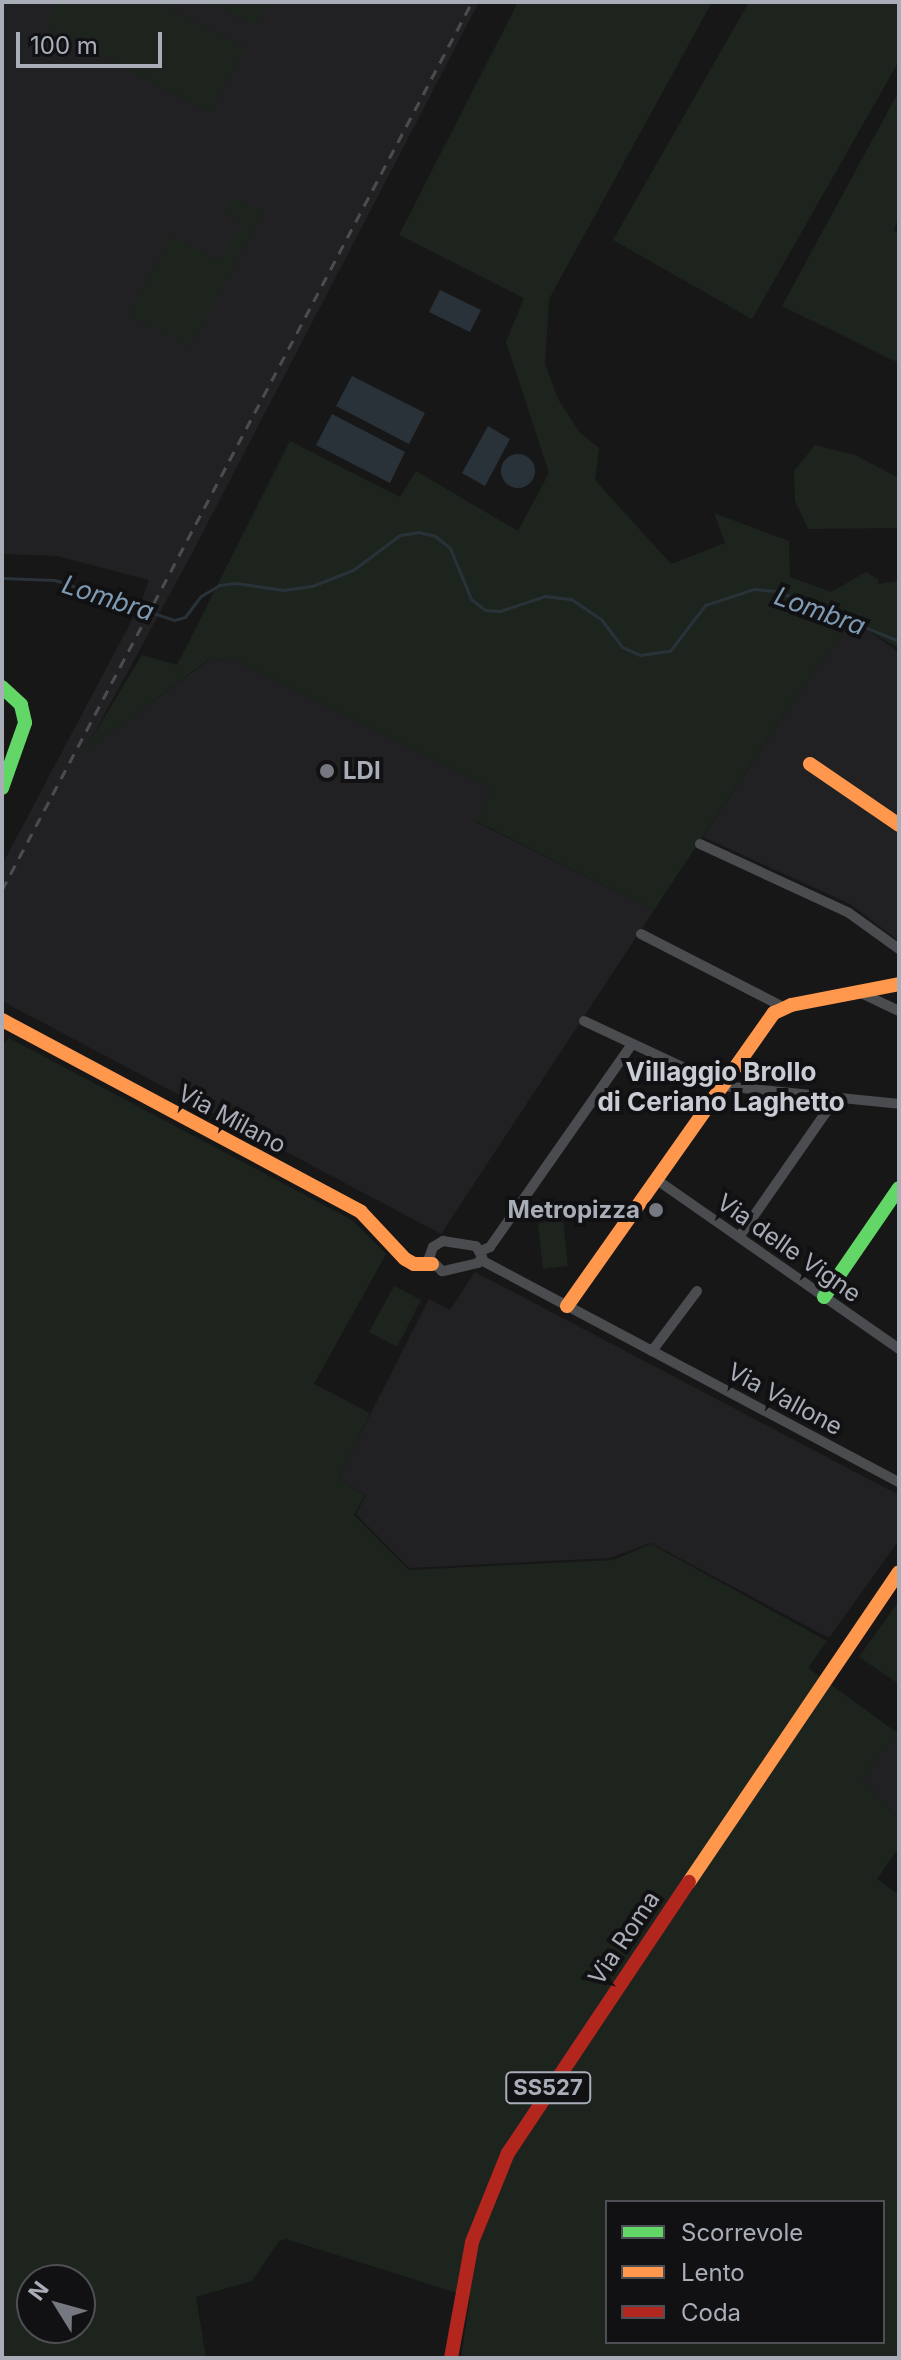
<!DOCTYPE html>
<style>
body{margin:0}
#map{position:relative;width:901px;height:2360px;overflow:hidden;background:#171717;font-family:Inter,sans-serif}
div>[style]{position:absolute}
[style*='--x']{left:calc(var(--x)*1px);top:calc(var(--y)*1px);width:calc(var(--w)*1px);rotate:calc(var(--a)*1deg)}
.built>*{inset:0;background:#212123}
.green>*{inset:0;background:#1d241e}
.water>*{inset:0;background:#2a3239}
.round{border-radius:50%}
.stream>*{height:3px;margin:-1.5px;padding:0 1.5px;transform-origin:1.5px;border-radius:1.5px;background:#2a3239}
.street>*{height:10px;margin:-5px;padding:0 5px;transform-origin:5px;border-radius:5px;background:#4b4c50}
.fast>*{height:14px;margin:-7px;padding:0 7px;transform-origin:7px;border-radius:7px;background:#63d668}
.slow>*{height:14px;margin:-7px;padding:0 7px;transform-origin:7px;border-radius:7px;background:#ff974d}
.jam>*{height:14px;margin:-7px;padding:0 7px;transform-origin:7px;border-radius:7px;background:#b3261e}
.rail>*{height:3px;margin-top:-1.5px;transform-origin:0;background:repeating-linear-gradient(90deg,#4b4c4f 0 10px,transparent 0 18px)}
.dots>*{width:22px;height:22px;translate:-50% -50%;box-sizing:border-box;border:4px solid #111113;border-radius:50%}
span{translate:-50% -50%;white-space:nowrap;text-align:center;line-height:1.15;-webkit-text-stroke:8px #111113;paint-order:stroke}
.shield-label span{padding:2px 6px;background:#111113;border:2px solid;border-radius:6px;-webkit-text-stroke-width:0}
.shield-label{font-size:22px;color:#a8adb8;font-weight:700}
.poi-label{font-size:24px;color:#a8adb8;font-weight:700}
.left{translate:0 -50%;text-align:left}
.right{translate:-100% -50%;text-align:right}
.street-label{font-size:24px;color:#a8adb8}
.water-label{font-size:26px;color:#7f9bb3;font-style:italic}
.neighbourhood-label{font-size:26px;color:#c9ccd4;font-weight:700}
.frame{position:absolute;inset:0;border:4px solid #a8adb8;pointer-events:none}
.legend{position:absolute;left:605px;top:2200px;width:280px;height:144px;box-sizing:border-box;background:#111113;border:2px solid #4d4f55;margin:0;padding:10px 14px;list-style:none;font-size:24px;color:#a8adb8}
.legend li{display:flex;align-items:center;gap:16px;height:40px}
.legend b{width:40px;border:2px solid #4d4f55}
.north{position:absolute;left:16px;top:2264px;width:80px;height:80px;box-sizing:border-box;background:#111113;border:2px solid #4d4f55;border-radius:50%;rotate:307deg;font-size:22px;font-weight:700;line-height:32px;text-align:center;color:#a8adb8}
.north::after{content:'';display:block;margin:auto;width:28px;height:36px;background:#757880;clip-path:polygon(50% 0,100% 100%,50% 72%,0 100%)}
.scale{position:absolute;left:16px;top:32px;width:146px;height:36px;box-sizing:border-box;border:4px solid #a8adb8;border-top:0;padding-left:10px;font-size:24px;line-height:28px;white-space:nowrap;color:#a8adb8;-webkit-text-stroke:6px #111113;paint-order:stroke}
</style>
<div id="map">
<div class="built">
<div style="clip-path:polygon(2px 2px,479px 2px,190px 557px,84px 752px,209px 660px,233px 659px,492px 789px,476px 822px,654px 910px,441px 1234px,2px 1001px,2px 865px,141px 603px,149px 580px,57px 556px,2px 554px)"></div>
<div style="clip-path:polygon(853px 620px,899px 652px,899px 941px,850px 904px,703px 837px,791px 704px)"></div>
<div style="clip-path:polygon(475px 1272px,899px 1495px,899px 1540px,829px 1638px,651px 1543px,610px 1558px,409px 1568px,356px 1514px,366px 1495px,338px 1479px,353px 1448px,429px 1299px,450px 1310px)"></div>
<div style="clip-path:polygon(899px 1727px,899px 1819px,862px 1780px)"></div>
</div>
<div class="green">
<div style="clip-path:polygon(57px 2px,159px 2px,245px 48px,210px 112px,45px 26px)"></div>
<div style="clip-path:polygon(209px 2px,269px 2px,255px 26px)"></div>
<div style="clip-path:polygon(518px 2px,712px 2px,549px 299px,545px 364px,558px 399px,580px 433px,599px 448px,595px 480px,671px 564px,725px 543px,714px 513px,789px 541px,790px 577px,831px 592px,866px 572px,879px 580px,878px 584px,899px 581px,899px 649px,853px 620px,791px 704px,654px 910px,476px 821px,492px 789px,233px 659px,208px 660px,82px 754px,142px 655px,177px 665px,290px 441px,400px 497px,416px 471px,518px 531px,549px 473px,506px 342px,524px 298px,399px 235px)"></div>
<div style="clip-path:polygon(749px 2px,899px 2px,899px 61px,752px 319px,613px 240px)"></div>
<div style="clip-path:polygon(899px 91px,899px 215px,894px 230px,899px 236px,899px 363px,782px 306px)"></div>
<div style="clip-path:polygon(232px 198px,263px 213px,190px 347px,129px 315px,172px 235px,221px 262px,241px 222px,224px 212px)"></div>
<div style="clip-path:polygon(815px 445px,855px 455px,899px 478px,899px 528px,808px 529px,795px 501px,794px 471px)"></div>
<div style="clip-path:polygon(evenodd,9px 1038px,352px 1220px,386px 1254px,314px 1384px,370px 1413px,338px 1479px,365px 1495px,354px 1515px,409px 1570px,613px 1560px,651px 1544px,827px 1641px,808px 1668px,896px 1732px,862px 1780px,899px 1819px,899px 1847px,877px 1879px,899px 1895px,899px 2358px,461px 2358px,470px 2297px,286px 2239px,279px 2241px,252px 2281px,196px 2297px,206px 2358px,2px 2358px,2px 1045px,9px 1038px,607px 2202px,883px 2202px,883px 2342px,607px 2342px,607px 2202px,9px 1038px,32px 2280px,80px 2280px,80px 2328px,32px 2328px,32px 2280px)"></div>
<div style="clip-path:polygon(563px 1220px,568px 1266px,543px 1269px,538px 1223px)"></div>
<div style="clip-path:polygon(394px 1286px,421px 1300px,397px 1347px,369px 1332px)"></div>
<div style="clip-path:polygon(899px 1601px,899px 1684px,859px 1657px)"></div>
</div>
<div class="water">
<div style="clip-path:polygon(440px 290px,481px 310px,470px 332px,429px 312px)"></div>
<div style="clip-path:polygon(352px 376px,425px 413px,409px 444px,336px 406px)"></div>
<div style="clip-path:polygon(332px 414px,405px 452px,390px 483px,316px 445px)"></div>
<div style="clip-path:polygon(488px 426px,510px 439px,485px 486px,462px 473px)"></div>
<div class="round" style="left:501px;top:454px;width:34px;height:34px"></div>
</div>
<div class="stream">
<div style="--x:2;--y:578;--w:53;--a:2.2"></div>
<div style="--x:55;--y:580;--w:126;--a:18.6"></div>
<div style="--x:174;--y:620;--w:11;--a:-15"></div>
<div style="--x:185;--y:617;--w:26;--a:-53"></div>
<div style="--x:201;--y:596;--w:21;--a:-31"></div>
<div style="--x:219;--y:585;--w:17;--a:-7"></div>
<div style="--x:236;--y:583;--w:48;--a:8.5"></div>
<div style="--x:283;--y:590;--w:29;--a:-8"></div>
<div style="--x:312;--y:586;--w:44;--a:-21.3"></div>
<div style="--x:353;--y:570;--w:59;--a:-36.7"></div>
<div style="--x:400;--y:535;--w:18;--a:-9"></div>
<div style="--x:418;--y:532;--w:17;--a:13"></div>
<div style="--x:435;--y:536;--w:19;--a:39"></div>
<div style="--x:450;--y:548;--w:55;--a:67.6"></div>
<div style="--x:471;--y:599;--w:18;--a:38"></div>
<div style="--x:485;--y:610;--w:15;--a:4"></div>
<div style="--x:500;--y:611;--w:47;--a:-18.4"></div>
<div style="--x:545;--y:596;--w:26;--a:7"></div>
<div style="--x:571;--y:599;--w:36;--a:34"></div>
<div style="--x:601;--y:619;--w:35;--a:53"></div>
<div style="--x:622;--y:647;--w:20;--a:24"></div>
<div style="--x:640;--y:655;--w:30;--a:-8"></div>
<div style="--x:670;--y:651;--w:58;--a:-52.7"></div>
<div style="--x:705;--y:605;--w:52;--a:-18.1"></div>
<div style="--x:754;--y:589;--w:22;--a:5"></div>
<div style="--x:776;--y:591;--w:133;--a:22.1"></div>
</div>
<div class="street">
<div style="--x:700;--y:844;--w:164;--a:24.8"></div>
<div style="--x:849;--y:913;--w:62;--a:35.8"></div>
<div style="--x:641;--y:934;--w:160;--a:27.2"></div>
<div style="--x:859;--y:992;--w:44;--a:25.4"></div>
<div style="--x:584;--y:1021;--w:153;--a:25.1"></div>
<div style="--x:723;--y:1086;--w:177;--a:5.8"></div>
<div style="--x:657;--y:1180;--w:295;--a:34.9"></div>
<div style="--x:739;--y:1237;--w:169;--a:-55.1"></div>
<div style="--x:443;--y:1241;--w:33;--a:9"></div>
<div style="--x:476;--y:1246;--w:13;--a:61"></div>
<div style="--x:482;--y:1257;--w:7;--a:124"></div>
<div style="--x:478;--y:1263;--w:37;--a:167"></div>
<div style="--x:442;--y:1271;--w:18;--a:-135"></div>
<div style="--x:429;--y:1258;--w:12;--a:-70"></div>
<div style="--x:433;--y:1247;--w:12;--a:-31"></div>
<div style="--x:481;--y:1251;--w:10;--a:-24"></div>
<div style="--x:490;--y:1247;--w:246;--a:-55"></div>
<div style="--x:481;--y:1260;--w:473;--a:28"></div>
<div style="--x:652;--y:1351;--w:75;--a:-53.1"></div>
</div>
<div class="fast">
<div style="--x:2;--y:687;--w:26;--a:43"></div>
<div style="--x:21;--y:705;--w:18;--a:77"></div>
<div style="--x:25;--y:723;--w:69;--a:109.5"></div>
<div style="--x:824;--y:1297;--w:132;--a:-55.5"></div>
</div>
<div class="slow">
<div style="--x:810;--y:764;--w:108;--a:34.4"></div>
<div style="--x:2;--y:1020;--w:407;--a:28.1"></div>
<div style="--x:361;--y:1212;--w:64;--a:46.9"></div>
<div style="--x:405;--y:1259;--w:10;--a:29"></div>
<div style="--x:414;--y:1264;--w:18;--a:0"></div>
<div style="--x:567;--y:1306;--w:359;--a:-54.8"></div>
<div style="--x:774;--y:1013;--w:19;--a:-25"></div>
<div style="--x:791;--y:1005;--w:110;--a:-11"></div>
<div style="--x:689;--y:1882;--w:374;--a:-55.9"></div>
</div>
<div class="jam">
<div style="--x:451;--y:2358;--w:118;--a:-79.7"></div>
<div style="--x:472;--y:2242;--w:96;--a:-68"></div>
<div style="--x:508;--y:2153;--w:326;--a:-56.3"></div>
</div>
<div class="rail">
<div style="--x:2;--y:890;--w:1005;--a:-62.11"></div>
</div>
<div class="dots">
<div style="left:327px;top:771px;background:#757880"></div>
<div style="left:656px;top:1210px;background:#757880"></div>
</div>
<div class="shield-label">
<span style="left:548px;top:2088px">SS527</span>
</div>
<div class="poi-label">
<span class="left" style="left:343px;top:771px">LDI</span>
<span class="right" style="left:640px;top:1210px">Metropizza</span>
</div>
<div class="street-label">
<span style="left:232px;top:1119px;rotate:28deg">Via Milano</span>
<span style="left:789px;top:1248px;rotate:35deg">Via delle Vigne</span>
<span style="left:785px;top:1399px;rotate:28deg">Via Vallone</span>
<span style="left:624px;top:1938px;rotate:-56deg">Via Roma</span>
</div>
<div class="water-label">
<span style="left:108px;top:598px;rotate:18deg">Lombra</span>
<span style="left:820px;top:611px;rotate:20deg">Lombra</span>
</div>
<div class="neighbourhood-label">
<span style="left:721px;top:1087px">Villaggio Brollo<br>di Ceriano Laghetto</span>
</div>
<div class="frame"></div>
<ul class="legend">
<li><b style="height:10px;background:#63d668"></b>Scorrevole</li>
<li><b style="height:10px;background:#ff974d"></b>Lento</li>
<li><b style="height:10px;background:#b3261e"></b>Coda</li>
</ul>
<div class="north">N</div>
<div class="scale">100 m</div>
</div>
